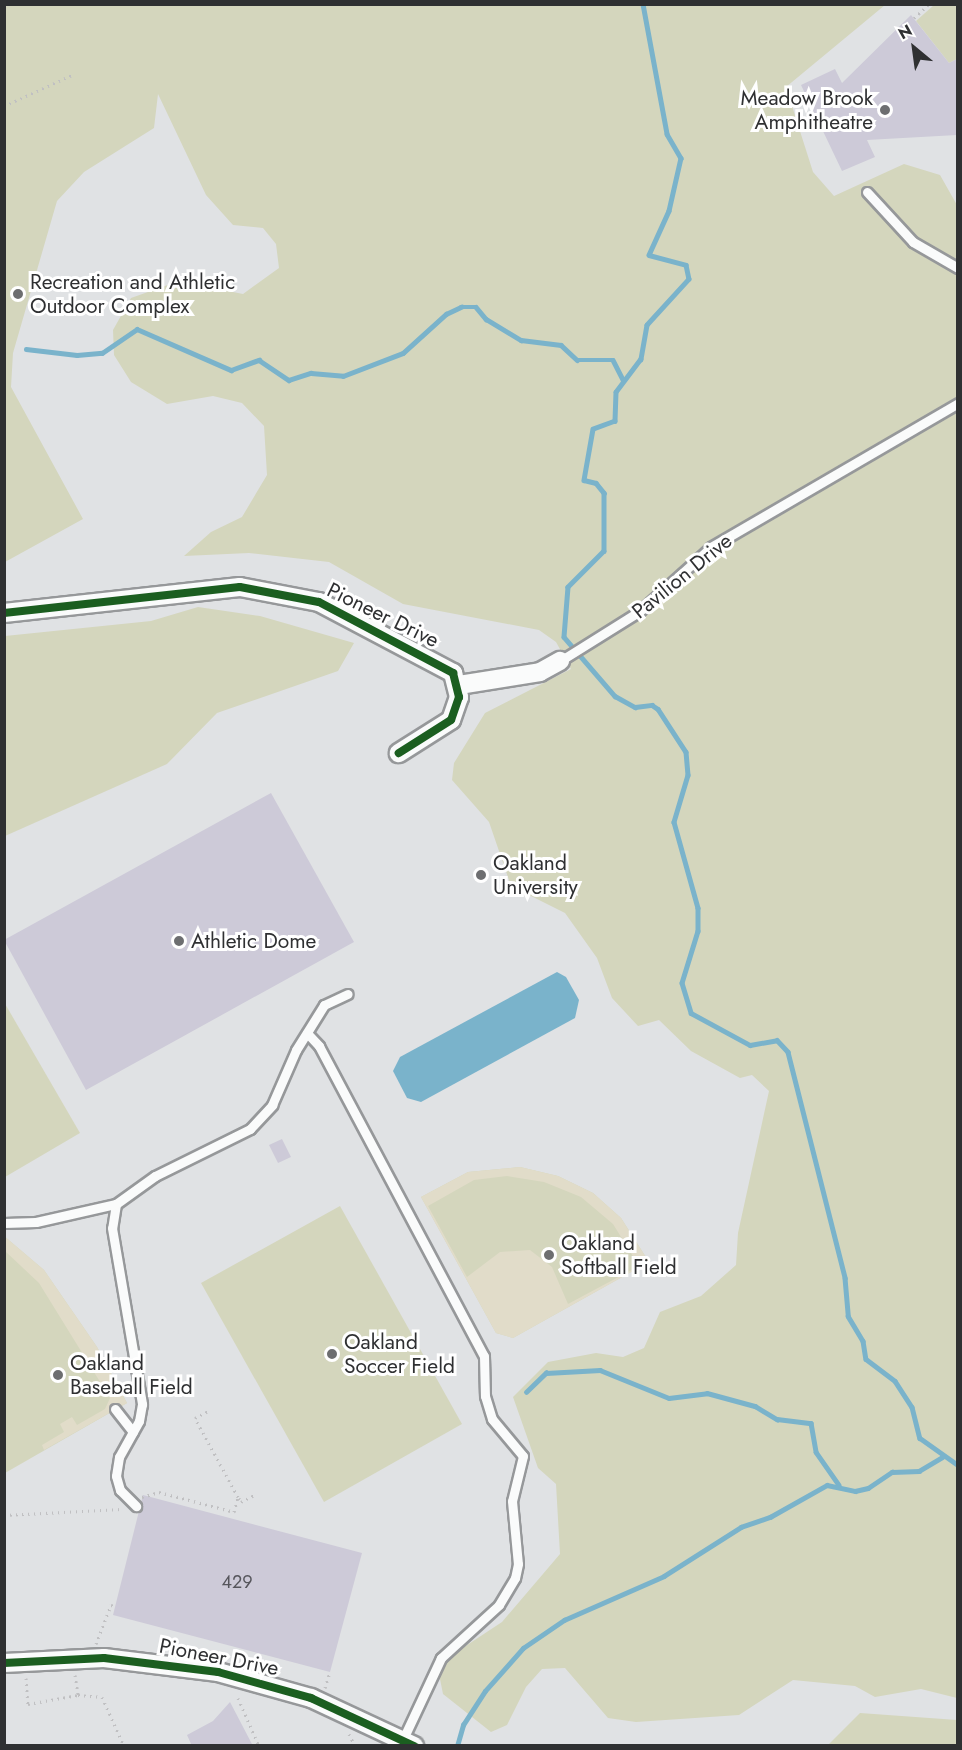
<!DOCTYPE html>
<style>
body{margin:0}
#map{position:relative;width:962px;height:1750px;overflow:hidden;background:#e0e2e4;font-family:Jost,sans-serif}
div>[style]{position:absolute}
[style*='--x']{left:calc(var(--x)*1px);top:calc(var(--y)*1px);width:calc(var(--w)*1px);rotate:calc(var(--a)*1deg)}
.green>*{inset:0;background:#d4d6bd}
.sand>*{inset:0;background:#e1dcc9}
.water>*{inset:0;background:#7ab3cb}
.stream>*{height:4.5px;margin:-2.25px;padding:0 2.25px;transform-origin:2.25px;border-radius:2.25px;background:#7ab3cb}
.building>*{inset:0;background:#cdcad8}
.path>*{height:3px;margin-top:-1.5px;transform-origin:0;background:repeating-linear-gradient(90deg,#c0c0c2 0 1.5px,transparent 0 6px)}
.roads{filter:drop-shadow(2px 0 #96989a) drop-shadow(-2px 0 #96989a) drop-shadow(0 2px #96989a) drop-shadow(0 -2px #96989a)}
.service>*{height:9px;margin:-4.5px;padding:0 4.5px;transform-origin:4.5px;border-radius:4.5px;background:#fafbfb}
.minor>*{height:18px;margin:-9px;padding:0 9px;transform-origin:9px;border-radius:9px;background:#fafbfb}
.cycleway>*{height:8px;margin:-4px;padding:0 4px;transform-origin:4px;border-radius:4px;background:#1b5e20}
.dots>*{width:16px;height:16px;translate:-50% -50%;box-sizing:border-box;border:3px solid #fff;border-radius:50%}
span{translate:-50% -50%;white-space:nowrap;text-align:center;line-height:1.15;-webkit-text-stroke:6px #fff;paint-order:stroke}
.number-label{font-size:18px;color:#56565c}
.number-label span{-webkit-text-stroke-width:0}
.poi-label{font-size:21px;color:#2f3032}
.right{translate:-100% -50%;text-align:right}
.left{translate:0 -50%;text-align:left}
.street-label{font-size:21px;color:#2f3032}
.frame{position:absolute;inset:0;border:6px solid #2f3032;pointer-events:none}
.north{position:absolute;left:884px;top:18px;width:60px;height:60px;-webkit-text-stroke:4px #fff;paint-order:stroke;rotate:331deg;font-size:16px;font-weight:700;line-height:24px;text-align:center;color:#2f3032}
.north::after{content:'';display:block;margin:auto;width:21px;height:27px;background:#2f3032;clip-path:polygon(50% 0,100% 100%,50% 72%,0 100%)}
</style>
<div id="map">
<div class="green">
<div style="clip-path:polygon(5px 5px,885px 5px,786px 87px,813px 172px,834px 196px,904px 164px,940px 175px,957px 205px,957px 1698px,921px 1689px,875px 1697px,855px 1686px,793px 1680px,739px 1715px,636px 1722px,608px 1718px,565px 1668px,542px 1669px,526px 1687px,507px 1725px,491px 1732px,443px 1694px,439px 1674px,452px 1655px,502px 1622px,560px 1554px,556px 1484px,538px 1468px,513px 1397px,548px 1362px,596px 1353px,623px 1357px,644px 1348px,660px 1312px,701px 1296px,736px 1265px,738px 1233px,769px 1091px,752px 1075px,740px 1078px,691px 1051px,659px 1020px,638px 1026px,612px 998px,597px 958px,565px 913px,511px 886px,489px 822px,452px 780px,454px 763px,485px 713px,571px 669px,556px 642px,539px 630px,403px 604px,329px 562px,249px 553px,184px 556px,211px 532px,242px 517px,267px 475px,264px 426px,242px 403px,213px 396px,167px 404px,131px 382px,114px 355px,113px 330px,131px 298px,179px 281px,243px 294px,279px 268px,276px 244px,263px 228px,233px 225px,206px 195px,158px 94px,154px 128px,84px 172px,57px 201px,13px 353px,11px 387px,83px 519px,5px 562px)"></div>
<div style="clip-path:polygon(934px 5px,957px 5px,957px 59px,949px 63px,916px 21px)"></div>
<div style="clip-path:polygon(198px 607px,260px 616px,354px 643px,338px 671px,217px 713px,167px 764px,5px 836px,5px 636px,151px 621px)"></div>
<div style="clip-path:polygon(4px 1002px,80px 1133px,5px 1177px,4px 1177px)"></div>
<div style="clip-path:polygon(520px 1167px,558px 1176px,593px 1193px,621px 1218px,649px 1262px,513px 1338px,496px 1333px,421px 1197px,468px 1172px)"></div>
<div style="clip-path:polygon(340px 1206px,462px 1424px,324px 1502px,201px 1283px)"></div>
<div style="clip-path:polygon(4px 1236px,44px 1270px,97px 1347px,127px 1403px,5px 1473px)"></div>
<div style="clip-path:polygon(860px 1713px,957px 1720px,957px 1745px,828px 1745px)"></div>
</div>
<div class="sand">
<div style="clip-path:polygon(evenodd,520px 1167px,558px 1176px,593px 1193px,621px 1218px,649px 1262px,513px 1338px,496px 1333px,421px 1197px,468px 1172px,520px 1167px,507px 1176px,544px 1182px,581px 1197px,613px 1224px,639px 1266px,568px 1304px,552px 1267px,530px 1250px,500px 1252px,467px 1277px,428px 1206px,474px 1180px,507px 1176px)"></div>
<div style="clip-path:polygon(4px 1236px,44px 1270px,97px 1347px,127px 1403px,44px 1450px,42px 1445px,64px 1432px,60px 1424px,72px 1417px,77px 1425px,105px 1409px,110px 1398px,39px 1283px,5px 1251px)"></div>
</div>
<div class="water">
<div style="clip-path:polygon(557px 972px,566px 977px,579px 1000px,575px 1018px,421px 1102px,407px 1098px,393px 1071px,400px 1057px)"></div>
</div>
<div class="stream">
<div style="--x:643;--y:4;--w:132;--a:79.5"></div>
<div style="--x:667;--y:134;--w:28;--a:60"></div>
<div style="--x:681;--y:158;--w:54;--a:102.8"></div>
<div style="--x:669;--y:211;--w:48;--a:114.4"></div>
<div style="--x:649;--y:255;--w:38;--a:15"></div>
<div style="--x:686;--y:265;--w:14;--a:78"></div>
<div style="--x:689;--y:279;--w:62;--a:132.4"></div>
<div style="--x:647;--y:325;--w:35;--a:100"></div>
<div style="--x:641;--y:359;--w:41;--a:127.1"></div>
<div style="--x:616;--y:392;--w:29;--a:92"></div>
<div style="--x:615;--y:421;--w:23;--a:160"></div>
<div style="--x:593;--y:429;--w:52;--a:100"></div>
<div style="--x:584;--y:480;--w:12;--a:14"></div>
<div style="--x:596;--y:483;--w:13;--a:51"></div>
<div style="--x:604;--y:493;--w:58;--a:90"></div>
<div style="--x:604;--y:551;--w:51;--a:135"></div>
<div style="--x:568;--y:587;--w:50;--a:94.6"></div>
<div style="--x:564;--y:637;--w:78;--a:49.2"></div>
<div style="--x:615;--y:696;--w:23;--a:29"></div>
<div style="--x:635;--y:707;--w:17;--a:-7"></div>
<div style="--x:652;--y:705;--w:7;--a:34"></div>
<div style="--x:658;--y:709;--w:51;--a:56.9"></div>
<div style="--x:686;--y:752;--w:23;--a:85"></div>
<div style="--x:688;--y:775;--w:49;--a:106.6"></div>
<div style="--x:674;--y:822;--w:89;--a:74.4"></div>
<div style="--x:698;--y:908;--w:23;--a:90"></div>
<div style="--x:698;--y:931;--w:54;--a:107.1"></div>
<div style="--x:682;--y:983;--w:31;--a:73"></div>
<div style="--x:691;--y:1013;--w:67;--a:28.5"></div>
<div style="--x:750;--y:1045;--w:27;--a:-10"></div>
<div style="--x:777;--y:1040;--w:16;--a:47"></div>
<div style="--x:788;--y:1052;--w:233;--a:75.8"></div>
<div style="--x:845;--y:1278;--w:38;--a:85"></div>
<div style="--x:848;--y:1316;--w:29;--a:59"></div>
<div style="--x:863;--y:1341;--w:18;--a:81"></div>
<div style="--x:866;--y:1359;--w:36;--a:37"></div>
<div style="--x:895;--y:1381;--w:31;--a:57"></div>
<div style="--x:912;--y:1407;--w:32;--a:76"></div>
<div style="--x:920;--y:1438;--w:47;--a:35.4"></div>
<div style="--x:26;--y:349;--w:51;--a:6.7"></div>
<div style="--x:77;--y:355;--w:25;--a:-5"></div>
<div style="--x:102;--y:353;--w:42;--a:-34.4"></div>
<div style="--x:137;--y:329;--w:103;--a:23.6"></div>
<div style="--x:231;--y:370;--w:30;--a:-20"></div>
<div style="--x:259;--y:360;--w:36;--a:34"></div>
<div style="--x:289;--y:380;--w:23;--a:-18"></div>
<div style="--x:311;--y:373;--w:32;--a:5"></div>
<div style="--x:343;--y:376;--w:64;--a:-21"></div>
<div style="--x:403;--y:353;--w:58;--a:-42.2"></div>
<div style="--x:446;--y:314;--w:17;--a:-25"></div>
<div style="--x:461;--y:307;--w:15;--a:0"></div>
<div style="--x:476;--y:307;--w:16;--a:50"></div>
<div style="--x:486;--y:319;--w:41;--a:31"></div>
<div style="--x:521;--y:340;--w:40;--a:7.1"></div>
<div style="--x:561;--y:345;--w:22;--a:43"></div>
<div style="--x:577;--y:360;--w:36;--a:0"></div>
<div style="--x:613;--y:360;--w:22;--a:63"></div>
<div style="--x:526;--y:1392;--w:28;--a:-44"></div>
<div style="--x:546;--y:1373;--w:54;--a:-3.2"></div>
<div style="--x:600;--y:1370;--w:74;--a:22.1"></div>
<div style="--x:669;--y:1398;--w:38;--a:-7"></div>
<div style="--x:707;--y:1393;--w:50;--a:15.2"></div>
<div style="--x:755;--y:1406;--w:26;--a:31"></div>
<div style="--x:777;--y:1419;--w:34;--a:7"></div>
<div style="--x:811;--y:1423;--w:29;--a:80"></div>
<div style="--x:816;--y:1452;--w:40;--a:55.1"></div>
<div style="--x:457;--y:1746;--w:22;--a:-74"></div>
<div style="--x:463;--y:1725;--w:40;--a:-57.1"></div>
<div style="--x:485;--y:1691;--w:57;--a:-48.5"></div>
<div style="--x:523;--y:1648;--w:50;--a:-34.3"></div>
<div style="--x:564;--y:1620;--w:109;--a:-23.7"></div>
<div style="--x:664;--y:1576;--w:91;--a:-32.5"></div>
<div style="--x:741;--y:1527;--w:31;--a:-19"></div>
<div style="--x:770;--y:1517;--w:65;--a:-29.3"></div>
<div style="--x:827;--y:1485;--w:29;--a:12"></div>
<div style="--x:855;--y:1491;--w:13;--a:-13"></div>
<div style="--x:868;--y:1488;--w:29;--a:-34"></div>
<div style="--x:892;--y:1472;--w:27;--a:-2"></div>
<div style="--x:919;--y:1471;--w:27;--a:-31"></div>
</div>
<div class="building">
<div style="clip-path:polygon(911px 15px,949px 63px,957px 59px,957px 135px,867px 140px,875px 157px,842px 171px,801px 85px,835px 69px,842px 83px)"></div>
<div style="clip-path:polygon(271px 793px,354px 942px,86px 1090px,4px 940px)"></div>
<div style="clip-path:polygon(282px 1139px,291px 1157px,278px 1163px,269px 1145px)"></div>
<div style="clip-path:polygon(143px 1495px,362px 1553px,330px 1672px,113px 1615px)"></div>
<div style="clip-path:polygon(230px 1702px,253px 1746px,192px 1746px,187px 1735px,213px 1721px)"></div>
</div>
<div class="path">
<div style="--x:914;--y:18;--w:21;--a:-43"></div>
<div style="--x:4;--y:106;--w:75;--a:-24.5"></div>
<div style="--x:142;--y:1497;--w:18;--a:-16"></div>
<div style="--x:159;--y:1492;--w:78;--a:14.9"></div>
<div style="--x:234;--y:1512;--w:16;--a:-75"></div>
<div style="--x:238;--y:1497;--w:90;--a:-118.6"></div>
<div style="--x:195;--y:1418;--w:17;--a:-28"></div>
<div style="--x:239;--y:1498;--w:4;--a:63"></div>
<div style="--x:241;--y:1502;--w:17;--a:-28"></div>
<div style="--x:4;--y:1515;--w:118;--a:-2.9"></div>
<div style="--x:96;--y:1644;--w:42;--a:-69"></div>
<div style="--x:111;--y:1605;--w:4;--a:14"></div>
<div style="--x:75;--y:1675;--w:20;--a:81"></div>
<div style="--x:26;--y:1678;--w:26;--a:86"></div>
<div style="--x:28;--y:1704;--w:51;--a:-10.2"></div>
<div style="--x:78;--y:1695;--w:24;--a:5"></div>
<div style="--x:102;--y:1697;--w:54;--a:65.8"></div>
<div style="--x:325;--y:1688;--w:17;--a:-73"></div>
<div style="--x:238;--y:1698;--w:52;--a:66.4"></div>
<div style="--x:349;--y:1734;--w:13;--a:63"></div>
</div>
<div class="roads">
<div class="service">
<div style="--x:867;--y:192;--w:68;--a:47.4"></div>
<div style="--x:913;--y:242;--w:52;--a:30"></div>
<div style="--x:560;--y:661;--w:94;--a:-32"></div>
<div style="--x:640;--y:611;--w:96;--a:-42"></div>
<div style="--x:711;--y:547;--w:286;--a:-30.2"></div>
<div style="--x:307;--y:1033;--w:18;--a:47"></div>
<div style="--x:319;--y:1046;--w:351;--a:62"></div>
<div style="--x:484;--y:1356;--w:40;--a:88.6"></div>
<div style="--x:485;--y:1396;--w:24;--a:73"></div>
<div style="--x:492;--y:1419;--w:48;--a:50"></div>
<div style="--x:523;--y:1456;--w:46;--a:103.7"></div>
<div style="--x:512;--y:1501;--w:63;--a:84.6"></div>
<div style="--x:518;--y:1564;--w:14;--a:102"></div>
<div style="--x:515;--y:1578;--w:31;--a:121"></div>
<div style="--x:499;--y:1605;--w:79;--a:137.6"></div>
<div style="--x:441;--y:1658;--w:89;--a:115.1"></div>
<div style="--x:116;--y:1204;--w:24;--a:99"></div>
<div style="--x:112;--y:1228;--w:179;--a:80.3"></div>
<div style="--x:142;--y:1404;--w:17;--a:100"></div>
<div style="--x:139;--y:1421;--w:41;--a:119.1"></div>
<div style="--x:119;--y:1457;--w:19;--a:99"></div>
<div style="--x:116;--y:1476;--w:15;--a:74"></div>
<div style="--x:120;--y:1490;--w:23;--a:45"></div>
<div style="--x:4;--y:1223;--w:32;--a:-2"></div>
<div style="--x:36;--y:1222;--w:82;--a:-12.7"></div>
<div style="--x:116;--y:1204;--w:48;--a:-35.7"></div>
<div style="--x:155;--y:1176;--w:106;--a:-26.3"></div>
<div style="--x:250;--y:1129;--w:33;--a:-47"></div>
<div style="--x:272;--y:1105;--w:60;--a:-66.4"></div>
<div style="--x:296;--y:1050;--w:53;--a:-58.1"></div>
<div style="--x:324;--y:1005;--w:26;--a:-25"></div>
<div style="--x:115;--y:1409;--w:29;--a:52"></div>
</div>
<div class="minor">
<div style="--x:4;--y:613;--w:237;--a:-6.3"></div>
<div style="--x:240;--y:587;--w:80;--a:10.8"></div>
<div style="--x:319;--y:602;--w:152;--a:27.9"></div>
<div style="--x:453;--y:673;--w:25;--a:76"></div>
<div style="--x:459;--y:697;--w:24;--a:109"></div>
<div style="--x:451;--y:720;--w:62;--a:147.6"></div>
<div style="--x:459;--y:685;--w:82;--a:-9.1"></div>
<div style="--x:540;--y:672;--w:23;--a:-29"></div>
<div style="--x:4;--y:1663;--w:100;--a:-2.9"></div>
<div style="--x:104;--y:1658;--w:115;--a:7"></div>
<div style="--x:218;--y:1672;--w:97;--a:15.6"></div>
<div style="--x:311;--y:1698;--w:114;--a:25"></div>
</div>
</div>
<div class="cycleway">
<div style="--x:4;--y:613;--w:237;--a:-6.3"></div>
<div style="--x:240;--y:587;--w:80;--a:10.8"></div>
<div style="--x:319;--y:602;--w:152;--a:27.9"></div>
<div style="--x:453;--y:673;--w:25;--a:76"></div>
<div style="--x:459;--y:697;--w:24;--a:109"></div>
<div style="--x:451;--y:720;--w:62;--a:147.6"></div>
<div style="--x:4;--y:1663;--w:100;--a:-2.9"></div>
<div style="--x:104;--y:1658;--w:115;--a:7"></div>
<div style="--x:218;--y:1672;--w:97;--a:15.6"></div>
<div style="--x:311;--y:1698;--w:114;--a:25"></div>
</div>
<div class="dots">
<div style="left:885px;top:110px;background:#6d6e70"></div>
<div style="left:18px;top:294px;background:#6d6e70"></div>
<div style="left:481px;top:875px;background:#6d6e70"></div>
<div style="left:179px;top:941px;background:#6d6e70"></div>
<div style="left:549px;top:1255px;background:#6d6e70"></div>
<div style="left:332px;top:1354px;background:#6d6e70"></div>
<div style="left:58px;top:1375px;background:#6d6e70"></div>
</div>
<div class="number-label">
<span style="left:237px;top:1582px">429</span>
</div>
<div class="poi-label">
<span class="right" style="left:873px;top:110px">Meadow Brook<br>Amphitheatre</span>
<span class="left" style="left:30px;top:294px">Recreation and Athletic<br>Outdoor Complex</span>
<span class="left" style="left:493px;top:875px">Oakland<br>University</span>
<span class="left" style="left:191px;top:941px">Athletic Dome</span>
<span class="left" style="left:561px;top:1255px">Oakland<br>Softball Field</span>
<span class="left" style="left:344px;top:1354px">Oakland<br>Soccer Field</span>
<span class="left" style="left:70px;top:1375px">Oakland<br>Baseball Field</span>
</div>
<div class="street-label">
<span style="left:682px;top:576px;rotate:-39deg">Pavilion Drive</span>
<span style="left:383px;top:615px;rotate:26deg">Pioneer Drive</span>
<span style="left:219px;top:1657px;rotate:11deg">Pioneer Drive</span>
</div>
<div class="frame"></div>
<div class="north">N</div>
</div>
